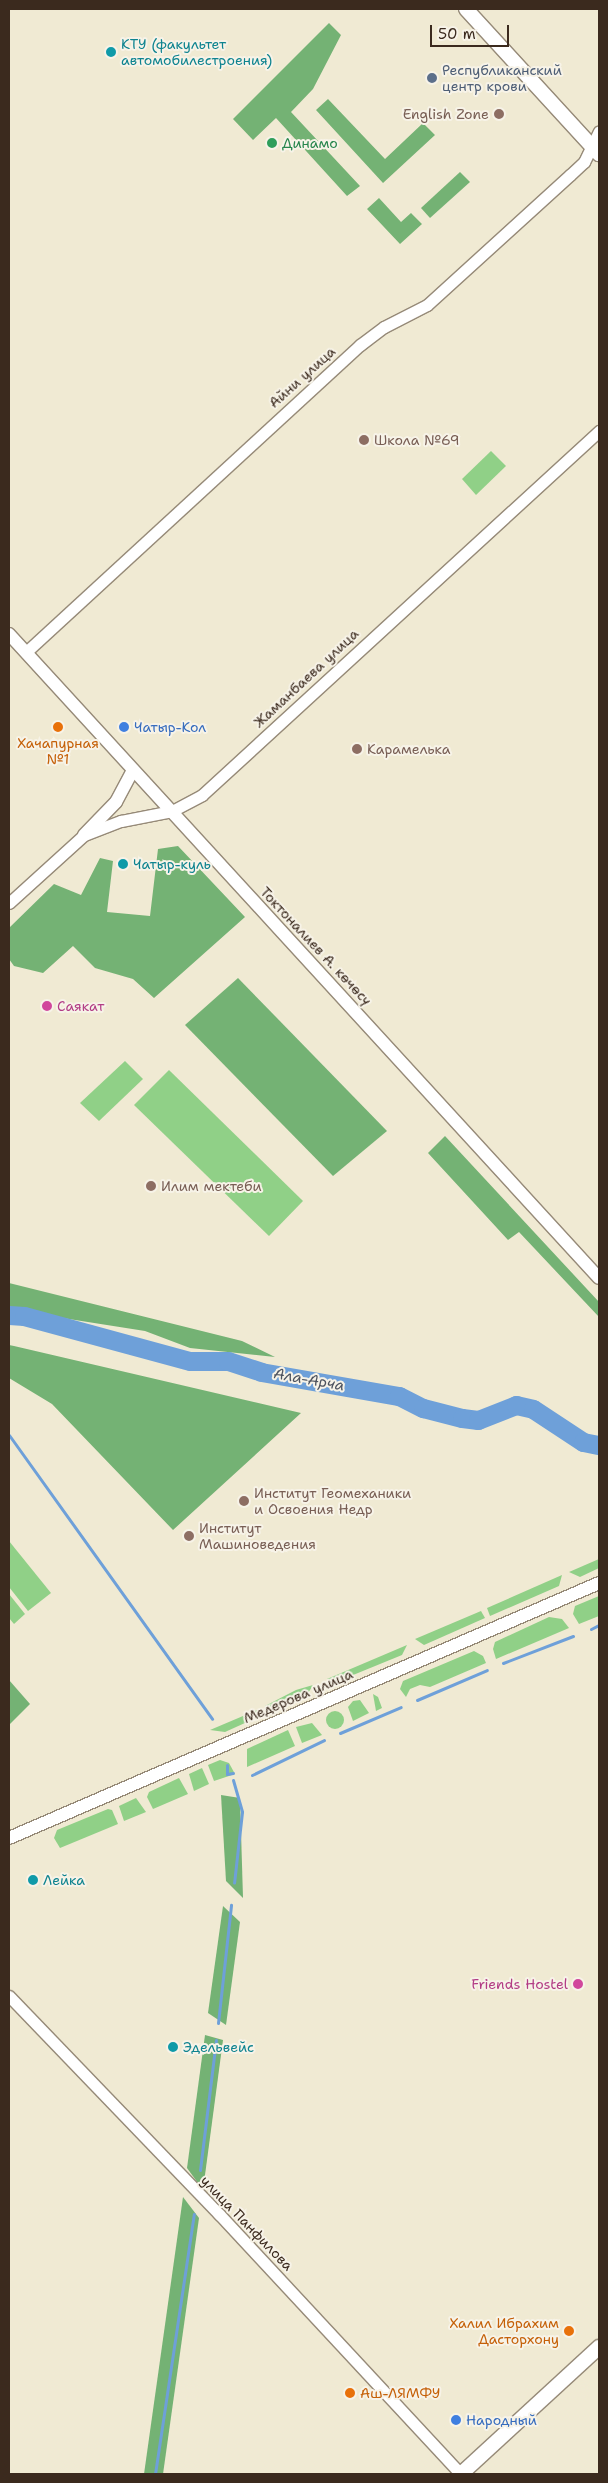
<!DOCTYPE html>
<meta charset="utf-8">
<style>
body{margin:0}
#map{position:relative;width:608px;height:2483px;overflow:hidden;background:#f0ead3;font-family:"Shantell Sans",sans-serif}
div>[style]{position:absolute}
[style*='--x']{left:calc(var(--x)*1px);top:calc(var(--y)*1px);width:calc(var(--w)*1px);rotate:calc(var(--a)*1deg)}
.green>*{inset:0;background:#90d087}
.round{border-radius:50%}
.forest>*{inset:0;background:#74b274}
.stream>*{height:3px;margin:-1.5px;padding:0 1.5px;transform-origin:1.5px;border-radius:1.5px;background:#6ea0d9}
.river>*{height:19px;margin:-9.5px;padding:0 9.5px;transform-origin:9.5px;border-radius:9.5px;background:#6ea0d9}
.roads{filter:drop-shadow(1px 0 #968a78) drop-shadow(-1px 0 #968a78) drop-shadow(0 1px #968a78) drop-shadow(0 -1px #968a78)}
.tertiary>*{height:11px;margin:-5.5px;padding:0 5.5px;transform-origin:5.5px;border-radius:5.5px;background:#fff}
.secondary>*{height:12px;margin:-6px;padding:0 6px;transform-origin:6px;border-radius:6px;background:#fff}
.primary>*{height:14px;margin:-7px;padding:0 7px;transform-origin:7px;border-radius:7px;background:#fff}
.dots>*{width:14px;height:14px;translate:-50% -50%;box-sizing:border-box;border:2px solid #f7f3e8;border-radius:50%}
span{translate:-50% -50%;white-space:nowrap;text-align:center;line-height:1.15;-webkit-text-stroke:4px #f7f3e8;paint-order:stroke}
.culture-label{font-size:14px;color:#0d838f}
.left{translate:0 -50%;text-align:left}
.service-label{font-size:14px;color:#4e5e75}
.education-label{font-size:14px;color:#785e54}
.right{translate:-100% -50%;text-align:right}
.leisure-label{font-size:14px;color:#27864d}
.street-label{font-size:14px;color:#3b2a1e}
.shop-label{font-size:14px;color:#366cbe}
.food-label{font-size:14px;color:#c56008}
.hotel-label{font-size:14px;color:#b23c85}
.water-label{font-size:15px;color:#4d535f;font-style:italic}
.frame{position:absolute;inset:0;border:10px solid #3b2a1e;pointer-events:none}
.scale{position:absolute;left:430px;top:25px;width:79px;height:22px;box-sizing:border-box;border:2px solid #3b2a1e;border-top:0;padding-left:6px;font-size:15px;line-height:18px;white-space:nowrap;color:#3b2a1e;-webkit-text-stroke:4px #f7f3e8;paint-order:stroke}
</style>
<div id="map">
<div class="green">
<div style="clip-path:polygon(491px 451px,506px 466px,476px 495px,462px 479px)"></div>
<div style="clip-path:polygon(125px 1061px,143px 1079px,99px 1121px,80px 1103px)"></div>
<div style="clip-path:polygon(169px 1070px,303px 1201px,269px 1236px,134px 1105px)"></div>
<div style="clip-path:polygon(9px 1541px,51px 1593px,28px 1611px,9px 1587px)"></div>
<div style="clip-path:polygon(599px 1559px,599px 1568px,580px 1577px,569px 1572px)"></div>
<div style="clip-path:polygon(562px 1575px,559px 1586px,490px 1616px,487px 1608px)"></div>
<div style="clip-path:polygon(9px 1594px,25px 1614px,14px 1624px,9px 1618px)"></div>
<div style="clip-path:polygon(599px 1596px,599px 1616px,579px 1624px,573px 1614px,575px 1606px)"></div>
<div style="clip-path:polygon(481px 1611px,485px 1618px,424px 1645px,415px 1639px)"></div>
<div style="clip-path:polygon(549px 1617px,562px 1619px,569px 1628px,496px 1659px,493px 1649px,495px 1642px)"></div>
<div style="clip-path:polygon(407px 1645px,402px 1655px,336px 1682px,327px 1679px)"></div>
<div style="clip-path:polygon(474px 1651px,483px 1656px,486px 1663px,430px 1687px,420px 1685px,410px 1689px,406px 1697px,400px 1689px,403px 1681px)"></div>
<div style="clip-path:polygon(313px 1685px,307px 1695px,278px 1708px,265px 1706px,296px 1690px)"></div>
<div style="clip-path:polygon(373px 1694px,378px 1697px,382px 1708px,376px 1711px)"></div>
<div style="clip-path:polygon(360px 1700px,369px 1713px,353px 1721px,348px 1707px,353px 1701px)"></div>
<div style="clip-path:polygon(257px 1710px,256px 1718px,225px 1732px,210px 1730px)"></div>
<div class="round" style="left:326px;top:1711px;width:18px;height:18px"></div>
<div style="clip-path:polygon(312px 1723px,322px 1735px,302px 1743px,296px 1727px)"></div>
<div style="clip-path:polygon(288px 1730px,295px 1746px,247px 1767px,247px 1749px)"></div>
<div style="clip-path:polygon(220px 1760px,229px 1763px,235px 1774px,214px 1781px,208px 1765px)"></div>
<div style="clip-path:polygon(202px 1768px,209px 1784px,194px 1791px,189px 1774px)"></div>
<div style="clip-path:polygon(179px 1778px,188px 1794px,153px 1809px,147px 1797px,149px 1792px)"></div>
<div style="clip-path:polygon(136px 1798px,146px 1812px,124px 1821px,119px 1806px)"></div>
<div style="clip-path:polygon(108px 1809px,112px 1810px,118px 1824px,60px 1848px,54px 1838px,57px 1830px)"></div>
</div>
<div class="forest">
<div style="clip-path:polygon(329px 23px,341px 35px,313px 89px,291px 112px,360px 186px,347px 196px,276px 118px,253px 140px,233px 119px)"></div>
<div style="clip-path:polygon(328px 99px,385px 159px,423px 123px,435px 135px,383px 183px,316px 110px)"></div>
<div style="clip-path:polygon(460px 172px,470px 182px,430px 218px,421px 208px)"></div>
<div style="clip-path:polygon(379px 198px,401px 222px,411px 213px,422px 224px,400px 244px,367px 209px)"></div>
<div style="clip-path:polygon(178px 846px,245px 917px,154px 998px,133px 979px,95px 968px,73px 946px,43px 973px,14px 966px,9px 959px,9px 928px,54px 884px,81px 895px,100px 858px,113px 861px,107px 912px,150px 916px,158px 849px)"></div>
<div style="clip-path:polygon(238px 978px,387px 1131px,333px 1176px,185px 1025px)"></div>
<div style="clip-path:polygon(445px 1136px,599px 1302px,599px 1317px,519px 1232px,508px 1240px,428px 1153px)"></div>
<div style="clip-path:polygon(9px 1283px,242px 1341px,275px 1357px,190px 1348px,145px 1331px,18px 1311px,9px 1308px)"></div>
<div style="clip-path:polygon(9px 1345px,14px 1346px,301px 1413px,173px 1530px,52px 1404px,9px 1378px)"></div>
<div style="clip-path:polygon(9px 1680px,30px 1704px,9px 1725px)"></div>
<div style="clip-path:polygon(221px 1795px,240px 1798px,243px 1898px,226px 1881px)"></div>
<div style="clip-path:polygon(223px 1906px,240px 1922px,226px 2025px,208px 2013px)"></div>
<div style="clip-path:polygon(205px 2035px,223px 2040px,203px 2190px,187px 2168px)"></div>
<div style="clip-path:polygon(183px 2197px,199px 2218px,163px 2474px,144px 2474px)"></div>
</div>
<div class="stream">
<div style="--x:9;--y:1435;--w:349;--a:54.4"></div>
<div style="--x:591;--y:1629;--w:9;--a:-27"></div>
<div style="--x:503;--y:1663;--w:75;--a:-21.1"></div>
<div style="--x:417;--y:1700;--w:76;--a:-23.2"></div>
<div style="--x:340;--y:1733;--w:66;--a:-23.1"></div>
<div style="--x:227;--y:1765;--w:9;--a:90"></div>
<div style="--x:227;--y:1774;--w:6;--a:-9"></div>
<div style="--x:252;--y:1775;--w:80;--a:-25.9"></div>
<div style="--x:233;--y:1780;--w:33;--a:74"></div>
<div style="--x:242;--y:1812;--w:71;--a:96.4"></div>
<div style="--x:218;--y:2023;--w:119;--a:-83.7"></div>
<div style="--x:200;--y:2170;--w:131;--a:-83"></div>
<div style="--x:155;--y:2474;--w:263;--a:-81.5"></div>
</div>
<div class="river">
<div style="--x:9;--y:1315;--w:15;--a:4"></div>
<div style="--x:24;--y:1316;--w:172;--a:15.2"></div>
<div style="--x:190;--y:1361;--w:38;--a:0"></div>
<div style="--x:228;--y:1361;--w:35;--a:18"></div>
<div style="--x:261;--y:1372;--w:140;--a:9.9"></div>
<div style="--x:399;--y:1396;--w:27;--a:27"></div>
<div style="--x:423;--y:1408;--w:40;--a:14.4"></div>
<div style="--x:462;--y:1418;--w:16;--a:7"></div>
<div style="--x:478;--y:1420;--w:41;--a:-21.5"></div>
<div style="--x:516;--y:1405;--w:17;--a:13"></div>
<div style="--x:533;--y:1409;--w:60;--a:33.4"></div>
<div style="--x:583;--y:1442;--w:16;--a:11"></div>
</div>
<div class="roads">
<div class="tertiary">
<div style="--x:26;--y:652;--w:454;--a:-42.6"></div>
<div style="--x:360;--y:345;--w:30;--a:-37"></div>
<div style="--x:384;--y:327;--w:48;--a:-27.1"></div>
<div style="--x:427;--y:305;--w:193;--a:-42.3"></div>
<div style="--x:570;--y:175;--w:19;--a:-43"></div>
<div style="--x:584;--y:162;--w:34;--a:-64"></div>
<div style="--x:9;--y:903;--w:101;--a:-42.2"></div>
<div style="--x:84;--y:835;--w:40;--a:-21"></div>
<div style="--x:121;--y:821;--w:52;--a:-11.1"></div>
<div style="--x:172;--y:811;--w:34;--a:-28"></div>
<div style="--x:202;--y:795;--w:539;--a:-42.52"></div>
<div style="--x:9;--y:1996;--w:303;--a:46.1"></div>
<div style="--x:219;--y:2214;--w:355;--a:47.1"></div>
</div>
<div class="secondary">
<div style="--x:9;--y:634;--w:873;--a:47.51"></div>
<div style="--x:84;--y:835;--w:46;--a:-45.9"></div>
<div style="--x:116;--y:802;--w:36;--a:-62"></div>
<div style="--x:9;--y:1838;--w:643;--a:-23.37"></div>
</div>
<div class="primary">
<div style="--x:466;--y:9;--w:197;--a:47.5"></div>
<div style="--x:461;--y:2474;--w:188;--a:-42.6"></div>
</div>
</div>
<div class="dots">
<div style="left:111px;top:52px;background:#0f9aa8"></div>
<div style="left:432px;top:78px;background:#5c6f8a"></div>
<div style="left:499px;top:114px;background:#8d6e63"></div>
<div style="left:272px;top:143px;background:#2e9e5b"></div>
<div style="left:364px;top:440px;background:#8d6e63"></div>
<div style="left:58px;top:727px;background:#e8710a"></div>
<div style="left:124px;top:727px;background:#3f7fe0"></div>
<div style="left:357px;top:749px;background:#8d6e63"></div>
<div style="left:123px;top:864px;background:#0f9aa8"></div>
<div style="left:47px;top:1006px;background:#d1479c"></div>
<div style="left:151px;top:1186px;background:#8d6e63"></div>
<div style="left:244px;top:1501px;background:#8d6e63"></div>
<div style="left:189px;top:1536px;background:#8d6e63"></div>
<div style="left:33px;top:1880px;background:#0f9aa8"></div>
<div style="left:578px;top:1984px;background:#d1479c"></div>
<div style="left:173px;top:2047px;background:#0f9aa8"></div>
<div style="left:569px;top:2331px;background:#e8710a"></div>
<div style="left:350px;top:2393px;background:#e8710a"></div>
<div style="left:456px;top:2420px;background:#3f7fe0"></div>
</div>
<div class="culture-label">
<span class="left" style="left:121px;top:52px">КТУ (факультет<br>автомобилестроения)</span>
<span class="left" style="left:133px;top:864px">Чатыр-куль</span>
<span class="left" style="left:43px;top:1880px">Лейка</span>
<span class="left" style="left:183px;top:2047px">Эдельвейс</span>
</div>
<div class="service-label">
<span class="left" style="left:442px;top:78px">Республиканский<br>центр крови</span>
</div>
<div class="education-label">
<span class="right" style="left:489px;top:114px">English Zone</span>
<span class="left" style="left:374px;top:440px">Школа №69</span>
<span class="left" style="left:367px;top:749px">Карамелька</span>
<span class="left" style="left:161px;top:1186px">Илим мектеби</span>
<span class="left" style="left:254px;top:1501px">Институт Геомеханики<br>и Освоения Недр</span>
<span class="left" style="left:199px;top:1536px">Институт<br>Машиноведения</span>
</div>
<div class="leisure-label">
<span class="left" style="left:282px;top:143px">Динамо</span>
</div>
<div class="street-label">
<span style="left:302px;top:377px;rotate:-42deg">Айни улица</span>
<span style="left:306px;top:678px;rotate:-43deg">Жаманбаева улица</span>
<span style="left:316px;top:946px;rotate:47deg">Токтоналиев А. көчөсү</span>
<span style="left:298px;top:1696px;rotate:-23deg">Медерова улица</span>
<span style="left:247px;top:2223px;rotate:46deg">улица Панфилова</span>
</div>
<div class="shop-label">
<span class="left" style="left:134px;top:727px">Чатыр-Кол</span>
<span class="left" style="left:466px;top:2420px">Народный</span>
</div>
<div class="food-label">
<span style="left:58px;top:751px">Хачапурная<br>№1</span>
<span class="right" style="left:559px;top:2331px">Халил Ибрахим<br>Дасторхону</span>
<span class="left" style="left:360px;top:2393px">Аш-ЛЯМФУ</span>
</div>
<div class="hotel-label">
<span class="left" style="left:57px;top:1006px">Саякат</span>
<span class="right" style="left:568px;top:1984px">Friends Hostel</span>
</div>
<div class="water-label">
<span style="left:309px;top:1380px;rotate:10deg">Ала-Арча</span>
</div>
<div class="frame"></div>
<div class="scale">50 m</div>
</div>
